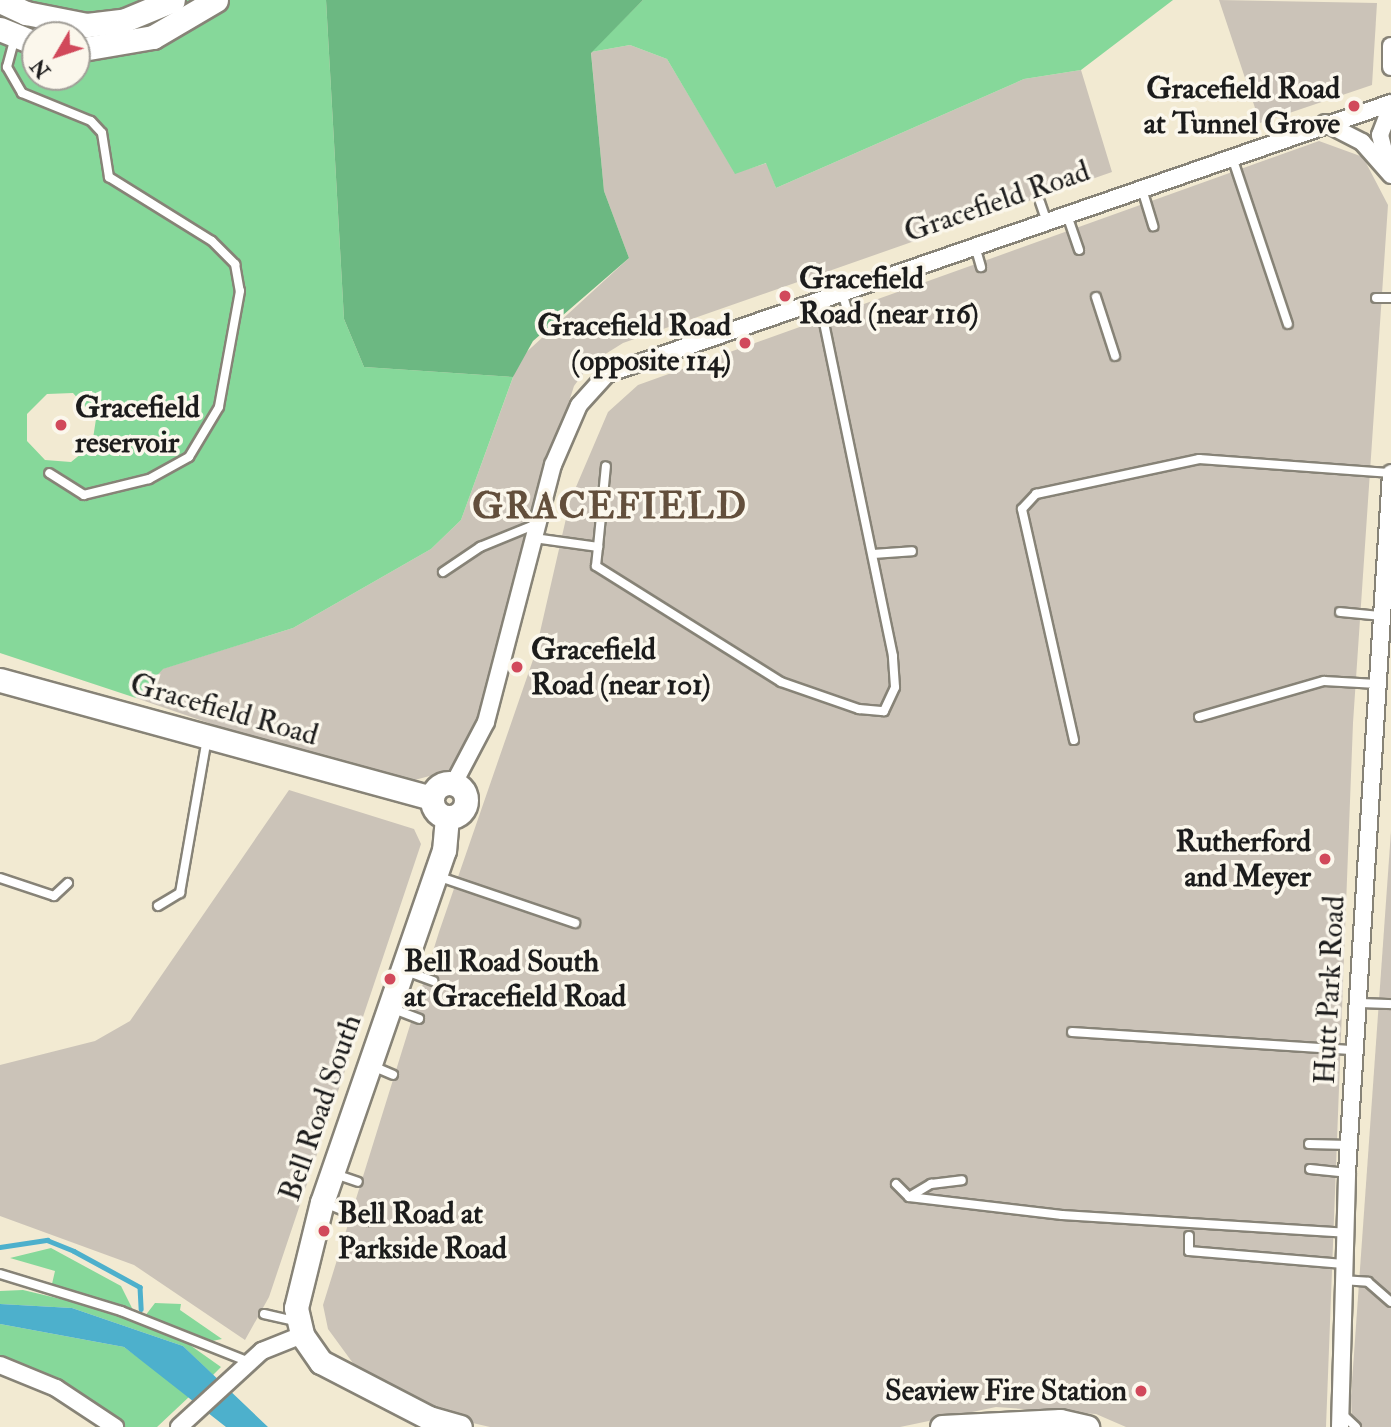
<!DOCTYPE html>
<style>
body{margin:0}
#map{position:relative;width:1391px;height:1427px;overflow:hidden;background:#f2ead2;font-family:"IM FELL Double Pica",serif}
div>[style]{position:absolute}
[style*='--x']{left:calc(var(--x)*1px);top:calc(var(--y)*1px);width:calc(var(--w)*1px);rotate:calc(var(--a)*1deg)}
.industrial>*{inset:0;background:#cbc3b8}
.green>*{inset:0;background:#86d89a}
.forest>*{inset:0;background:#6cb882}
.water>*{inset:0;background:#4db0cc}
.stream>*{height:4.5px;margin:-2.25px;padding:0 2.25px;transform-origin:2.25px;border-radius:2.25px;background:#4db0cc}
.roads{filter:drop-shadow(2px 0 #878377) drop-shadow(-2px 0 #878377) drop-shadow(0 2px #878377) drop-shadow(0 -2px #878377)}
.service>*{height:8px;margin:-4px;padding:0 4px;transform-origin:4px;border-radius:4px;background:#fff}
.minor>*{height:16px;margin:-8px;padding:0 8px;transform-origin:8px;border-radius:8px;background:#fff}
.secondary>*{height:23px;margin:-11.5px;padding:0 11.5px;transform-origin:11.5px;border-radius:11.5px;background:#fff}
.secondary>.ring{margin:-11.5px;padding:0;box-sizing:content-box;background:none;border:23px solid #fff;border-radius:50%}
.dots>*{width:19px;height:19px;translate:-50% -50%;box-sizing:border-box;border:4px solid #fbf7ec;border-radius:50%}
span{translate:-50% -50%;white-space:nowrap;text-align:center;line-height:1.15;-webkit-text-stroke:7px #fbf7ec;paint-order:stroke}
.poi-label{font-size:30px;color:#1c1c1c;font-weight:700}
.right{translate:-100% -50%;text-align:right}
.left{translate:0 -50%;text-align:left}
.street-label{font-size:30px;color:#1c1c1c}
.district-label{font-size:37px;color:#634f3c;font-weight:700;letter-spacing:2px}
.north{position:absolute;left:21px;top:21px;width:70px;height:70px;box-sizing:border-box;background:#fbf7ec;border:2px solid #a29f99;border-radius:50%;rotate:231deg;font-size:19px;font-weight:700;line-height:28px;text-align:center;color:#1c1c1c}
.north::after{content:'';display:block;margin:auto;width:24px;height:32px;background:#d1495b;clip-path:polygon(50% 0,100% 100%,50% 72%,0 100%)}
</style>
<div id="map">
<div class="industrial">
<div style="clip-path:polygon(1219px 0,1377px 3px,1372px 85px,1260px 123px)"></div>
<div style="clip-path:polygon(630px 45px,667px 59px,735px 173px,767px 163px,776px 188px,1024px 79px,1081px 70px,1112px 172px,623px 343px,591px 363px,574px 386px,555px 446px,486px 710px,456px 769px,392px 786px,136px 698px,162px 669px,293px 628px,431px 549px,461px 520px,520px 358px,629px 258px,604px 191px,591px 52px)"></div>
<div style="clip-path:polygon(1319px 141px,1363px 157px,1388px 205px,1353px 723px,1326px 1427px,1126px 1427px,1096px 1414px,996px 1407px,900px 1427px,490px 1427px,455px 1419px,358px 1370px,328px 1329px,323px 1305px,439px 932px,535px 654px,570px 501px,608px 412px,638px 385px)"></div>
<div style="clip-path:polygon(289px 790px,414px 829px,421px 844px,269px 1297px,245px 1340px,134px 1265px,0 1216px,0 1065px,95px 1041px,130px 1021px)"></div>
<div style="clip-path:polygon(1391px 831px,1391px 1427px,1352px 1427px,1351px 1396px)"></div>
</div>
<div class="green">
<div style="clip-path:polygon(evenodd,0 0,326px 0,344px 319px,364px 367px,513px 377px,461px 520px,431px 549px,293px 628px,163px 669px,136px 698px,0 653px,0 0,35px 35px,77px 35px,77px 77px,35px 77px,35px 35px,0 0,73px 393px,96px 419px,92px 445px,71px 462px,45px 460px,27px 441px,27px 414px,47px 394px,73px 393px)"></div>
<div style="clip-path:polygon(643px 0,1173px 0,1081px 70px,1024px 79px,776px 188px,766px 163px,735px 174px,667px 59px,630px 45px,591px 52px)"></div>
<div style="clip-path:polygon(51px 1248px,121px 1286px,134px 1312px,52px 1284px,55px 1271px,10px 1258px)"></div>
<div style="clip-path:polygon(23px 1290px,111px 1311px,180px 1338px,221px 1367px,213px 1375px,183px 1346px,72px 1308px,0 1304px,0 1291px)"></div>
<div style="clip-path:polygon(155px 1303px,181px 1304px,180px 1310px,222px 1339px,212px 1341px,145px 1316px)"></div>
<div style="clip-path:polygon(0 1324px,124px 1347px,190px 1396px,157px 1427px,125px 1427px,62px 1380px,0 1356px)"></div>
</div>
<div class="forest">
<div style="clip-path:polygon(326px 0,643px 0,591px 53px,604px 191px,629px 258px,533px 341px,513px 377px,364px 367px,344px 319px)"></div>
</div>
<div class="water">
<div style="clip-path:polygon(0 1304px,72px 1308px,183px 1346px,268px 1427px,226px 1427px,124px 1347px,0 1324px)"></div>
</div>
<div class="stream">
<div style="--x:0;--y:1247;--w:48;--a:-8.5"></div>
<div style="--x:47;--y:1240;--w:29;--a:22"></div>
<div style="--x:74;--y:1251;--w:75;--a:28.6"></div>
<div style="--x:140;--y:1287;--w:22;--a:87"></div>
</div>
<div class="roads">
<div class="service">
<div style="--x:15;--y:37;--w:31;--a:105"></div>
<div style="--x:7;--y:67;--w:30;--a:60"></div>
<div style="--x:22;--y:93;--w:74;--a:22.1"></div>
<div style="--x:91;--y:121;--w:16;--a:47"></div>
<div style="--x:102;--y:133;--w:45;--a:81"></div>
<div style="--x:109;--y:177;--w:121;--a:31.9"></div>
<div style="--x:212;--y:241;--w:33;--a:45"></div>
<div style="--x:235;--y:264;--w:27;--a:80"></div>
<div style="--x:240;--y:291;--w:118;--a:100.3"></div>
<div style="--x:219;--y:407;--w:58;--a:121"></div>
<div style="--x:189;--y:457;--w:46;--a:151.2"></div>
<div style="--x:149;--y:479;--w:67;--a:166.2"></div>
<div style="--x:84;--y:495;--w:41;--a:-147.8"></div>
<div style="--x:1232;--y:157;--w:176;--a:71.5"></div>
<div style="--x:1142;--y:189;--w:39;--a:73"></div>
<div style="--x:1040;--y:202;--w:18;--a:71"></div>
<div style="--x:1067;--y:215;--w:37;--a:71"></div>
<div style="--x:975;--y:246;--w:22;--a:74"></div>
<div style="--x:842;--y:292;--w:19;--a:74"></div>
<div style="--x:1096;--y:297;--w:62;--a:72.1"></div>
<div style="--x:1376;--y:298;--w:15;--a:0"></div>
<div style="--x:534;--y:538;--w:65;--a:8"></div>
<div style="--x:598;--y:547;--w:19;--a:96"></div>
<div style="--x:596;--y:566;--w:218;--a:32.1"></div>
<div style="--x:781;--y:682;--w:83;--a:19.1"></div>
<div style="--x:859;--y:709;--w:25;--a:5"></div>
<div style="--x:884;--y:711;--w:26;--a:-65"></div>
<div style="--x:895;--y:687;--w:31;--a:-94"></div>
<div style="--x:893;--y:656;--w:364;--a:-101.7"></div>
<div style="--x:598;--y:547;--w:81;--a:-84.4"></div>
<div style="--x:873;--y:554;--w:39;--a:-4"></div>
<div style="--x:443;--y:572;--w:45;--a:-34"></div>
<div style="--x:480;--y:547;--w:58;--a:-22.2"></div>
<div style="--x:1340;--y:612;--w:41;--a:5.6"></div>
<div style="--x:1199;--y:717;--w:130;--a:-16.1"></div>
<div style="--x:1324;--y:681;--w:53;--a:3.2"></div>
<div style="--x:1074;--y:740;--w:237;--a:-102.7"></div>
<div style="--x:1022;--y:509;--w:21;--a:-47"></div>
<div style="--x:1036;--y:494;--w:167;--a:-12.1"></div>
<div style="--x:1199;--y:459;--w:193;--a:4.2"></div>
<div style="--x:437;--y:876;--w:146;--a:18.8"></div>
<div style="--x:0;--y:878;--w:57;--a:18.4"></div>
<div style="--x:54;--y:896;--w:19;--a:-43"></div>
<div style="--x:158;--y:906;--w:26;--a:-31"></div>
<div style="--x:180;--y:893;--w:156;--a:-80.1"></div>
<div style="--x:406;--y:971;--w:29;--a:20"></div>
<div style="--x:1357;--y:1003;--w:34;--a:2"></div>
<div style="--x:391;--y:1008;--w:30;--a:21"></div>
<div style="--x:1072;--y:1032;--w:283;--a:3.7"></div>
<div style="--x:370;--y:1065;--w:25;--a:23"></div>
<div style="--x:1309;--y:1144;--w:40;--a:1.4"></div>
<div style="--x:1310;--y:1169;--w:37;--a:6"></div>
<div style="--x:335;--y:1174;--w:24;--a:19"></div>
<div style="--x:896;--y:1184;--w:18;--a:45"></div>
<div style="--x:909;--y:1197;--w:154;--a:6.7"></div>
<div style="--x:1062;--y:1215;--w:284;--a:3.6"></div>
<div style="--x:909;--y:1197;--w:26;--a:-31"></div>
<div style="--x:931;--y:1184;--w:31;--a:-7"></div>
<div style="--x:325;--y:1203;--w:47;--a:22.7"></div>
<div style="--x:1189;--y:1236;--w:15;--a:90"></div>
<div style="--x:1189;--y:1251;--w:155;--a:4.8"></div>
<div style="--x:0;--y:1274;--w:127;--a:17"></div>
<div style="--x:121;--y:1311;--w:138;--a:21.7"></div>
<div style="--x:1342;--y:1280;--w:26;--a:4"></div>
<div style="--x:1368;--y:1282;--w:30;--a:41"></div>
<div style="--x:264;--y:1314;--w:32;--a:13"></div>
<div style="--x:1342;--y:1414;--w:19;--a:43"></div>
</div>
<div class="minor">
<div style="--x:1391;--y:46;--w:21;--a:90"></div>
<div style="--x:1325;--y:123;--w:42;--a:27.2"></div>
<div style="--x:1362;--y:142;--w:44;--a:48.7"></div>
<div style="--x:1387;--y:163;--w:29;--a:-104"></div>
<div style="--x:1380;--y:135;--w:31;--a:-69"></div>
<div style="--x:454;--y:783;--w:69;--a:-62.3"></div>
<div style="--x:486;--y:722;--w:266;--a:-75.4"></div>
<div style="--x:553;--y:465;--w:65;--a:-66.6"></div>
<div style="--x:579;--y:405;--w:42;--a:-47.9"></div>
<div style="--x:607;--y:374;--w:830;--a:-19.07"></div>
<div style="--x:0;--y:1365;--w:61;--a:22.3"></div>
<div style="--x:56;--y:1388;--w:71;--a:33.5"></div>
<div style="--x:179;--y:1427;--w:113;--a:-42.5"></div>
<div style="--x:262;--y:1351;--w:43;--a:-21.8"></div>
<div style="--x:1340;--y:1427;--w:254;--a:-88.4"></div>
<div style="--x:1347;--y:1173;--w:701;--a:-86.4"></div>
</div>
<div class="secondary">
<div style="--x:0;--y:1;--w:29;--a:25"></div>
<div style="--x:26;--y:13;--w:62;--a:11.1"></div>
<div style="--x:87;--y:25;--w:38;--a:-7"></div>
<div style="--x:125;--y:20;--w:52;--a:-22.6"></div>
<div style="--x:0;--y:29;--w:38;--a:22"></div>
<div style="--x:77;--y:50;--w:77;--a:-9.7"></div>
<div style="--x:153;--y:37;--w:73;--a:-30.4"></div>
<div style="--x:0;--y:680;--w:447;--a:15.3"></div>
<div class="ring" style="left:432px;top:783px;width:11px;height:11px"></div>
<div style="--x:447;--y:817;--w:33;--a:95"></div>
<div style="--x:444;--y:850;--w:373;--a:109.1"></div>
<div style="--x:322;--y:1202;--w:109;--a:103.8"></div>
<div style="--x:296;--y:1308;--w:28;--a:77"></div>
<div style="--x:302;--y:1335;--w:33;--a:55"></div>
<div style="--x:321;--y:1362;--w:122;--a:27.4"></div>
<div style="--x:429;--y:1418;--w:32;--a:16"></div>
<div style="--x:942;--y:1427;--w:118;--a:-2.9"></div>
<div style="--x:1060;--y:1421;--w:28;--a:13"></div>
</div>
</div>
<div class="dots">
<div style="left:1354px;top:106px;background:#d1495b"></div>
<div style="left:785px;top:296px;background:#d1495b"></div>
<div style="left:745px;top:343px;background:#d1495b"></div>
<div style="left:61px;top:425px;background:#d1495b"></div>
<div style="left:517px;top:667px;background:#d1495b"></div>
<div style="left:1325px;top:859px;background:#d1495b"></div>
<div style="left:390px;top:979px;background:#d1495b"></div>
<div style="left:324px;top:1231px;background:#d1495b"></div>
<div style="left:1141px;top:1391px;background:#d1495b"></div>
</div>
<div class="poi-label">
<span class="right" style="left:1340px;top:106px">Gracefield Road<br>at Tunnel Grove</span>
<span class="left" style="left:799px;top:296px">Gracefield<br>Road (near 116)</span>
<span class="right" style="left:731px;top:343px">Gracefield Road<br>(opposite 114)</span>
<span class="left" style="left:75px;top:425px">Gracefield<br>reservoir</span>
<span class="left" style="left:531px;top:667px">Gracefield<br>Road (near 101)</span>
<span class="right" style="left:1311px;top:859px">Rutherford<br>and Meyer</span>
<span class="left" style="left:404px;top:979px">Bell Road South<br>at Gracefield Road</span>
<span class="left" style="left:338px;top:1231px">Bell Road at<br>Parkside Road</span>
<span class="right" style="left:1127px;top:1391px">Seaview Fire Station</span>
</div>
<div class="street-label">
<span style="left:997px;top:202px;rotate:-19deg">Gracefield Road</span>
<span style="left:224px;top:710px;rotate:16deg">Gracefield Road</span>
<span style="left:1330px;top:990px;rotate:-87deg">Hutt Park Road</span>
<span style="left:321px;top:1108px;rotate:-71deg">Bell Road South</span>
</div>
<div class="district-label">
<span style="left:610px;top:507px">GRACEFIELD</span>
</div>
<div class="north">N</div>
</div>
